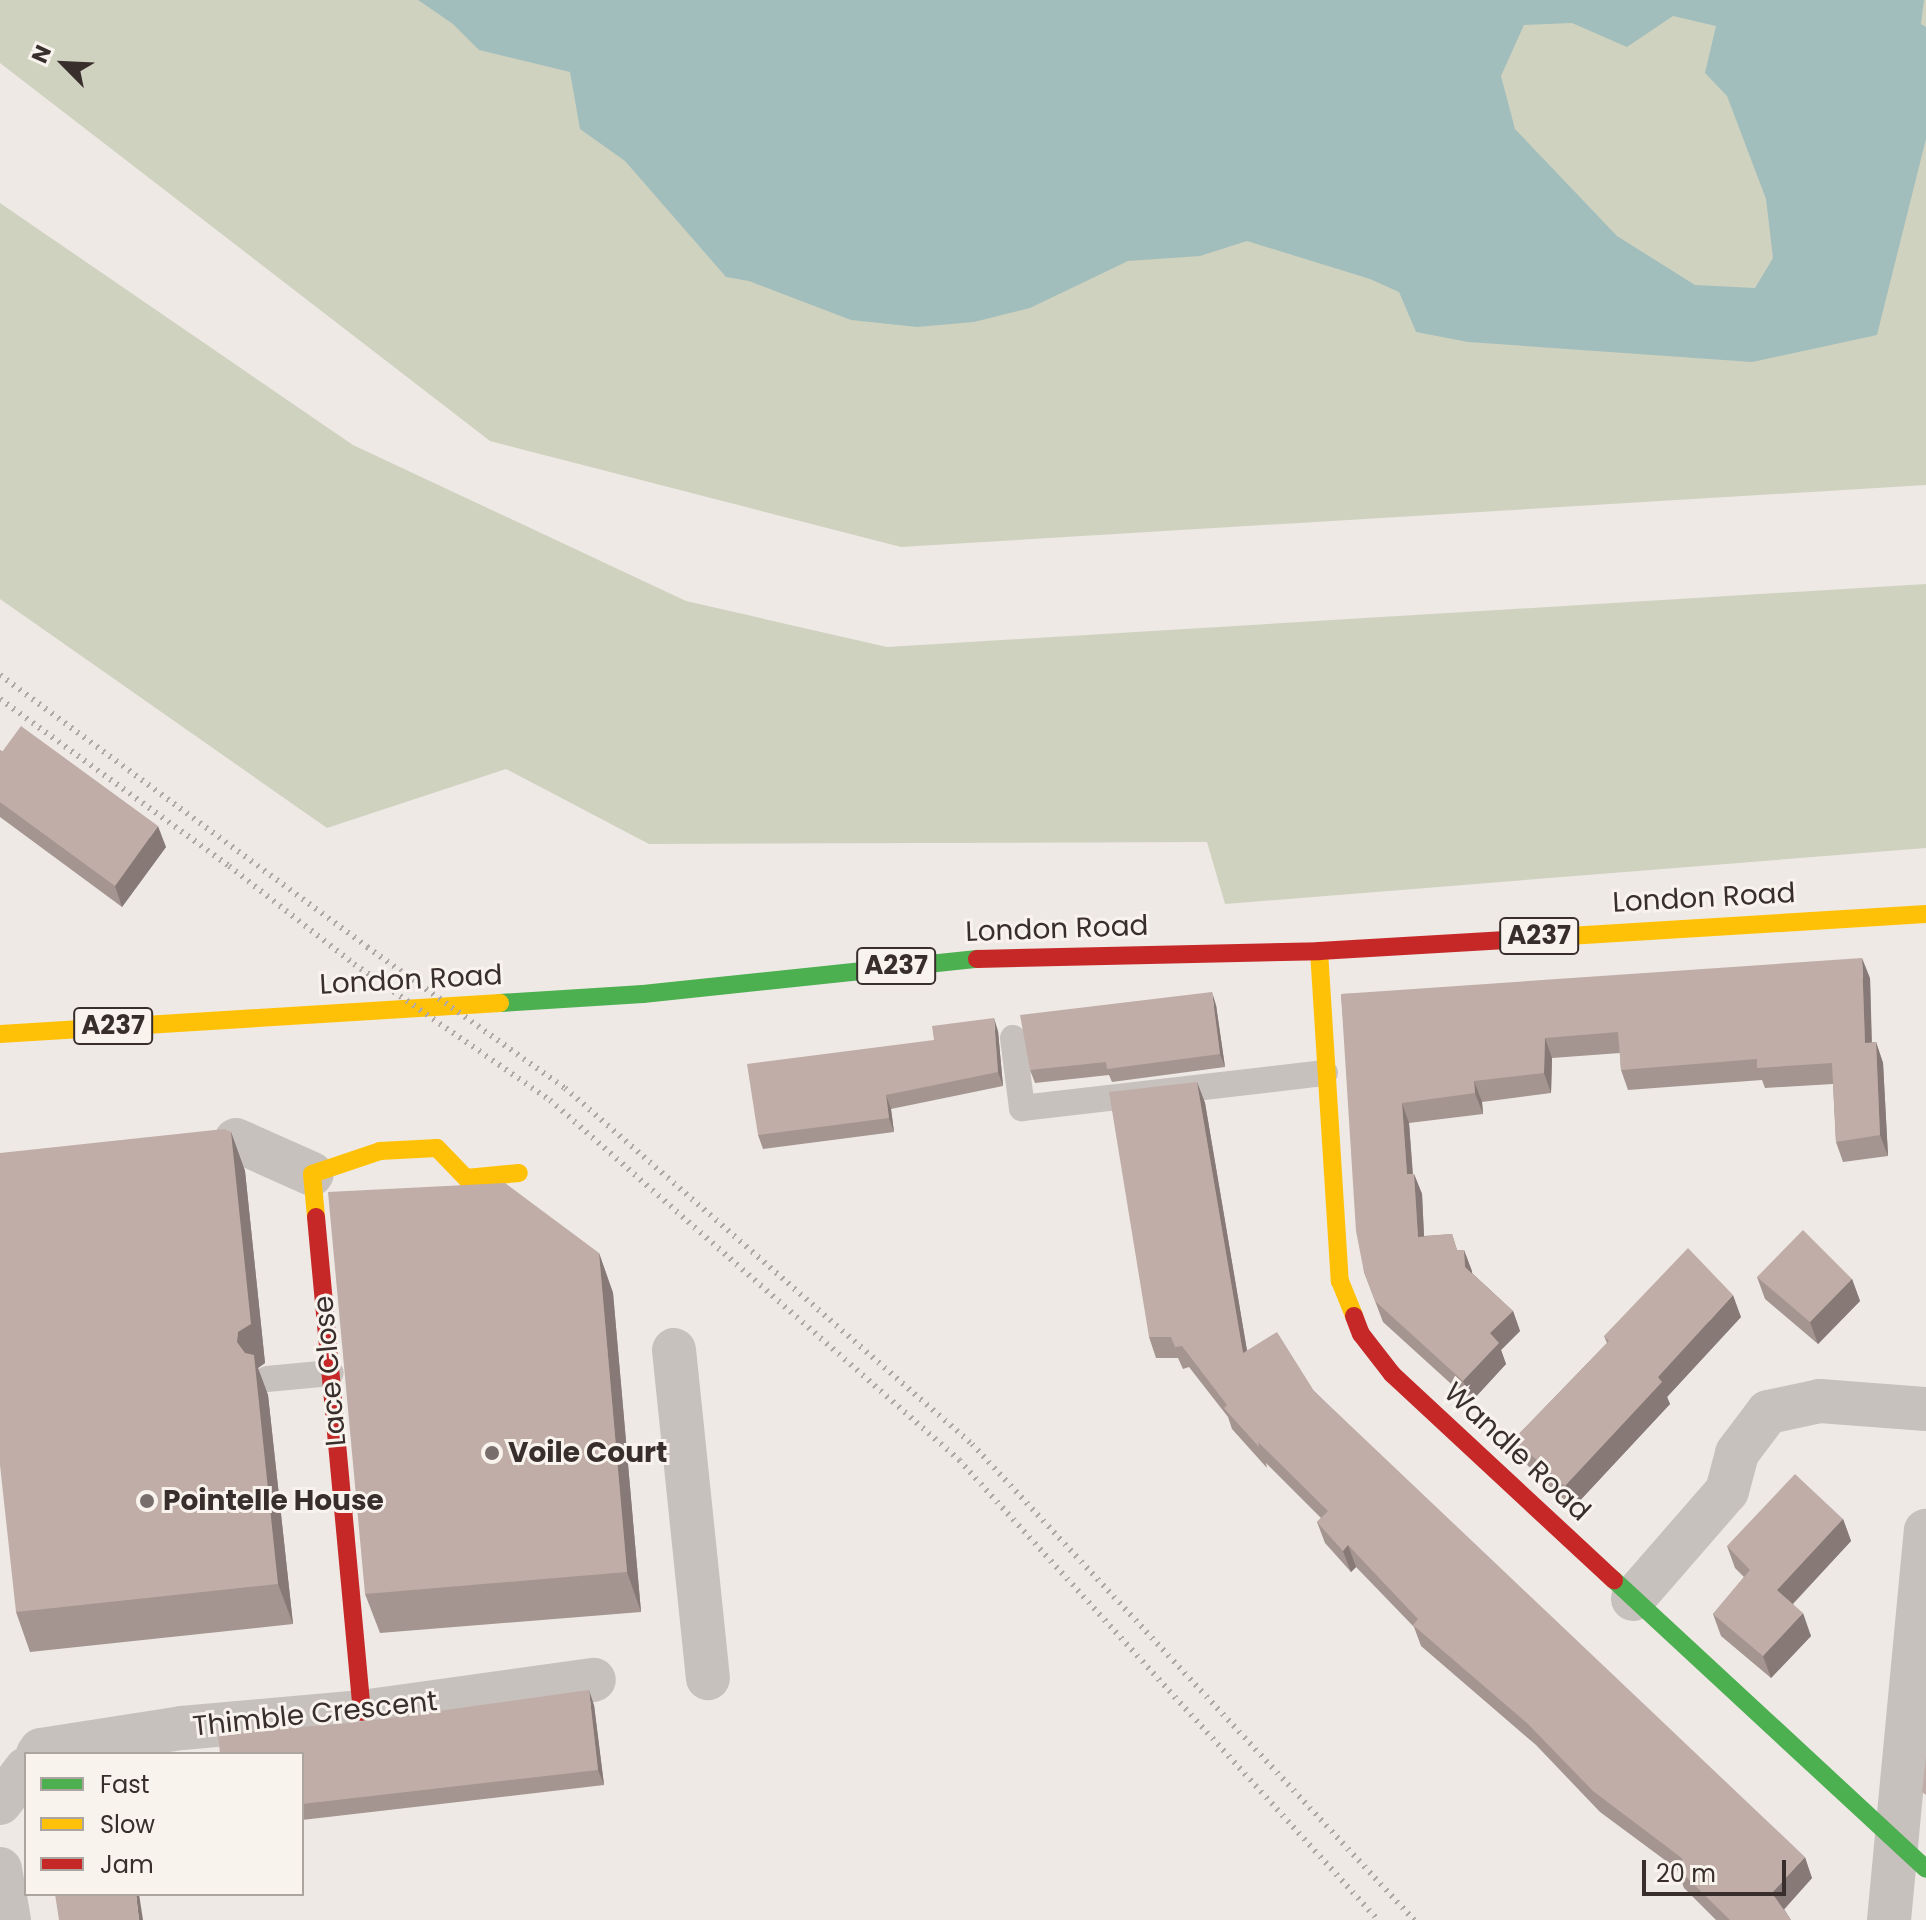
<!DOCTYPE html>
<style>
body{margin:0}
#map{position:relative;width:1926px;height:1920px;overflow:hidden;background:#eee9e5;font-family:Poppins,sans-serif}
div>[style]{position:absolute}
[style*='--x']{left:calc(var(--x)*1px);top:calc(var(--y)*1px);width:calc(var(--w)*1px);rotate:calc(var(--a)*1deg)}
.green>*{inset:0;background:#d0d2c0}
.water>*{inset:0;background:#a2bebc}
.lane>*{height:26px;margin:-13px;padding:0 13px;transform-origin:13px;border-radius:13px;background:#c7c1bd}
.street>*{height:44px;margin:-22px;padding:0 22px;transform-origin:22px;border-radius:22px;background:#c7c1bd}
.fast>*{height:18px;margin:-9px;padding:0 9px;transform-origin:9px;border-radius:9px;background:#4caf50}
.slow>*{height:18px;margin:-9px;padding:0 9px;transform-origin:9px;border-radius:9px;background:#ffc107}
.jam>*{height:18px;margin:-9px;padding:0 9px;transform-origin:9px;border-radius:9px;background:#c62828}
.rail>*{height:6px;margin-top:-3px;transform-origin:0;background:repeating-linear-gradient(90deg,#afaaa7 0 2px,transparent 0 8px)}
.wall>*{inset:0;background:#a59590}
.shaded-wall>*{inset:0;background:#867976}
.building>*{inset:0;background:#c0ada8}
.dots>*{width:22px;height:22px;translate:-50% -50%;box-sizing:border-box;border:4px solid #f9f3ed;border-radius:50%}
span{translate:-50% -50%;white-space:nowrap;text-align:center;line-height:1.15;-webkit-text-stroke:6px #f9f3ed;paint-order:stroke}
.shield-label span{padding:2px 6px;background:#f9f3ed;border:2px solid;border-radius:6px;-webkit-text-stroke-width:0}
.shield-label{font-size:26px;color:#382e2b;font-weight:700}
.street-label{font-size:28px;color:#382e2b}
.poi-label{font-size:28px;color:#382e2b;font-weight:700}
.left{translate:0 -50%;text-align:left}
.legend{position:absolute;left:24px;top:1752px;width:280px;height:144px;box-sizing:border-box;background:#f9f3ed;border:2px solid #aca49f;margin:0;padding:10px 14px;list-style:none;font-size:24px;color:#382e2b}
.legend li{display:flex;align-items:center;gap:16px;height:40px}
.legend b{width:40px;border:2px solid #aca49f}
.north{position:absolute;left:24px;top:24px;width:80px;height:80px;-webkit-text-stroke:6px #f9f3ed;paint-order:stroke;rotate:294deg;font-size:22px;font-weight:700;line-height:32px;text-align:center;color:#382e2b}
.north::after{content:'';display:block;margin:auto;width:28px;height:36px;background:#382e2b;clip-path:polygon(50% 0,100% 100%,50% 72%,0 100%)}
.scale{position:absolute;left:1642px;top:1860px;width:144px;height:36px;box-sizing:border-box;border:4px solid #382e2b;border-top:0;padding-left:10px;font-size:24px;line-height:28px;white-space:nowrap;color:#382e2b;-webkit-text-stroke:6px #f9f3ed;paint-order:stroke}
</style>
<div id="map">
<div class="green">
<div style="clip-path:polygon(0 0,1926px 0,1926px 485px,901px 547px,490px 441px,0 63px)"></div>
<div style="clip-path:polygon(0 203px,353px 445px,686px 601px,887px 647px,1926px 584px,1926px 848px,1225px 904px,1207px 842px,649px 844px,506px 769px,327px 828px,0 599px)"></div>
</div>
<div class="water">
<div style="clip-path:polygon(evenodd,418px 0,1924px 0,1921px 24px,1926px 27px,1926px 139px,1877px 335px,1752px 362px,1468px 342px,1416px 332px,1399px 292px,1370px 279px,1247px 241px,1200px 256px,1128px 261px,1030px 308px,974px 322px,917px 327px,851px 320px,749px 281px,726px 277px,625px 161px,580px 129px,570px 72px,479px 50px,453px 24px,418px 0,1673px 16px,1716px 26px,1705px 73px,1727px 96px,1766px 199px,1773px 258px,1755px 288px,1695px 285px,1617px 236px,1515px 129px,1501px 76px,1524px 25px,1572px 23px,1627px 47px,1673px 16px)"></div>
</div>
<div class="lane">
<div style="--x:1013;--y:1038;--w:71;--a:82.7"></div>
<div style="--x:1022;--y:1108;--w:305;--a:-6.6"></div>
<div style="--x:267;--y:1379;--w:64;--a:-5.4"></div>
</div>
<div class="street">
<div style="--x:236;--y:1140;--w:83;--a:24.1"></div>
<div style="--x:674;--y:1350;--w:330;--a:84.1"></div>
<div style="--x:1633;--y:1599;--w:143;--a:-49"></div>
<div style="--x:1727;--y:1491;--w:39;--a:-75"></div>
<div style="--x:1737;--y:1453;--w:51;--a:-52.9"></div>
<div style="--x:1768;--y:1412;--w:53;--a:-11.9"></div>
<div style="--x:1820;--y:1401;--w:106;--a:4.3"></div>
<div style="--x:38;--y:1754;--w:5;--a:-53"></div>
<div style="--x:41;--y:1750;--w:143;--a:-8.9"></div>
<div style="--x:182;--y:1728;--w:181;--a:-5.1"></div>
<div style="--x:362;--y:1712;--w:234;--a:-7.9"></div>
<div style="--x:0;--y:1803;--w:43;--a:-52.6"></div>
<div style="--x:0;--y:1869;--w:52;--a:80"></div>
<div style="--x:1889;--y:1920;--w:391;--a:-84.6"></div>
</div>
<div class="fast">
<div style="--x:500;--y:1003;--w:143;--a:-3.6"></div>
<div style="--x:643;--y:994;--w:336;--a:-6"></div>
<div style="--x:1614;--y:1580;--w:425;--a:42.8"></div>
</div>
<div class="slow">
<div style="--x:1502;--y:940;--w:425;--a:-3.5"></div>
<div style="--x:1319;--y:951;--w:331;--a:86.4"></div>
<div style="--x:1340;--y:1281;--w:38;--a:68"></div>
<div style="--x:0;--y:1034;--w:501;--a:-3.55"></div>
<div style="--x:316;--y:1217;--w:43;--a:-95.3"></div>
<div style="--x:312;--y:1174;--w:72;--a:-18.7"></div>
<div style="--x:380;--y:1151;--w:57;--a:-3"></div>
<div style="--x:437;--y:1148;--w:42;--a:46"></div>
<div style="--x:466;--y:1178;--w:53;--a:-5.4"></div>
</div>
<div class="jam">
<div style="--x:977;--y:959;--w:342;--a:-1.3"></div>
<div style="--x:1319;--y:951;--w:183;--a:-3.4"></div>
<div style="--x:316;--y:1217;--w:497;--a:84.7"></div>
<div style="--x:1354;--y:1316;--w:19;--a:69"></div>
<div style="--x:1361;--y:1334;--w:51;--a:52.2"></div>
<div style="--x:1392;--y:1374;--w:303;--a:42.9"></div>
</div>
<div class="rail">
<div style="--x:0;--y:675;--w:457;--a:36.5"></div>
<div style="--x:367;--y:947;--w:243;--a:35.5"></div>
<div style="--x:565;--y:1088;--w:541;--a:41.18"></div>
<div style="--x:972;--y:1444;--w:650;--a:47.12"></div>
<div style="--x:0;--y:699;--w:283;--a:36.1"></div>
<div style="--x:229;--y:866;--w:159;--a:38.1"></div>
<div style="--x:354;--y:964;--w:239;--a:34.8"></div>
<div style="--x:550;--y:1100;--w:545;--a:41.35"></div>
<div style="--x:959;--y:1460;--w:622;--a:47.67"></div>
</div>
<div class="wall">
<div style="clip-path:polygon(0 750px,166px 847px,122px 907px,0 817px)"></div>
<div style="clip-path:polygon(1870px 978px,1872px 1042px,1876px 1042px,1883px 1063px,1888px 1156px,1843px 1162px,1836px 1142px,1833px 1084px,1765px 1088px,1762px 1080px,1628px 1090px,1621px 1070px,1620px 1053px,1552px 1058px,1551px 1093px,1482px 1102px,1483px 1114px,1409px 1123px,1413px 1174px,1414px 1174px,1422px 1194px,1424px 1236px,1452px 1234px,1457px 1250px,1464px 1250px,1472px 1273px,1513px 1311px,1520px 1331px,1501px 1350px,1506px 1364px,1471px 1402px,1383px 1322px,1364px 1272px,1341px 994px)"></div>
<div style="clip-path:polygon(1216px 1005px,1225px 1067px,1112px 1082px,1109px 1075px,1035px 1083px,1030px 1070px)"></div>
<div style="clip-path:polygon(998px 1031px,1003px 1086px,891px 1109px,894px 1132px,763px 1149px,758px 1135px)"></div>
<div style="clip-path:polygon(1197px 1082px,1205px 1103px,1247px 1351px,1314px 1391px,1812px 1878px,1784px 1909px,1791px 1920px,1716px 1920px,1684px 1888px,1677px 1869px,1600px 1812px,1536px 1745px,1421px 1646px,1414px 1627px,1356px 1567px,1351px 1572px,1325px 1543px,1317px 1522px,1321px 1518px,1266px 1463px,1267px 1468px,1232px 1429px,1228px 1417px,1189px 1367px,1183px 1369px,1178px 1358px,1156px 1358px,1149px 1337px)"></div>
<div style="clip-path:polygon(231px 1132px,245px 1171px,265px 1363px,258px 1368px,268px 1395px,293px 1624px,30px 1652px,16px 1612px)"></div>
<div style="clip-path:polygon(599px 1253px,613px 1293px,641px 1612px,380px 1633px,365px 1594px)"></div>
<div style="clip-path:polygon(1757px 1277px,1852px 1279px,1860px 1301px,1818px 1344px,1765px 1299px)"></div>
<div style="clip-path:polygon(1741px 1317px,1667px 1397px,1670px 1404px,1573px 1508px,1523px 1461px,1514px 1439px,1607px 1343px,1604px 1336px)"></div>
<div style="clip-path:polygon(1843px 1519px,1851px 1541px,1793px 1604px,1811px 1636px,1771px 1678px,1721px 1636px,1713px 1614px,1744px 1577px,1735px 1568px,1727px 1546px)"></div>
<div style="clip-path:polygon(594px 1705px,604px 1785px,302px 1820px,302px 1754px)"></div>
</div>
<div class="shaded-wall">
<div style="clip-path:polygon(158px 826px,166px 847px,122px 907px,115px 886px)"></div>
<div style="clip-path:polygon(1862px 958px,1870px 978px,1872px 1063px,1865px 1043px)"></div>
<div style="clip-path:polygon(1212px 992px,1216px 1005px,1225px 1067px,1220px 1054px)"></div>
<div style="clip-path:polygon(994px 1018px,998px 1031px,1003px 1086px,998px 1072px)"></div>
<div style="clip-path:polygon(1545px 1038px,1552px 1058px,1551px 1093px,1544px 1073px)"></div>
<div style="clip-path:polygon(1876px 1042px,1883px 1063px,1888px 1156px,1880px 1135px)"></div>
<div style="clip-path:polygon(1474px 1081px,1482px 1102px,1483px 1114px,1475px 1093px)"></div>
<div style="clip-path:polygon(1197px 1082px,1205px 1103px,1251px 1374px,1243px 1353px)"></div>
<div style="clip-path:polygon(886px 1095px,891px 1109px,894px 1132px,889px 1118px)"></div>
<div style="clip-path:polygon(1402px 1103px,1409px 1123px,1414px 1194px,1407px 1174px)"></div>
<div style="clip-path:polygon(231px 1132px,245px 1171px,265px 1363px,258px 1368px,268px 1395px,293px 1624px,278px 1584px,237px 1342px,238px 1332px)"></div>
<div style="clip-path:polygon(1414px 1174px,1422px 1194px,1425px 1257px,1418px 1237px)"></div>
<div style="clip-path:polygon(1464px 1250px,1472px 1271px,1473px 1287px,1465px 1267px)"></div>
<div style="clip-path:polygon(599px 1253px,613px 1293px,641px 1612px,627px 1572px)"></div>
<div style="clip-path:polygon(1852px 1279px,1860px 1301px,1818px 1344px,1810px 1322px)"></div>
<div style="clip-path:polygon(1733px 1295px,1741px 1317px,1667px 1397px,1670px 1404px,1573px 1508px,1565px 1486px,1658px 1377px)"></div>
<div style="clip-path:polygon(1513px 1311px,1520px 1331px,1501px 1350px,1506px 1364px,1471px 1402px,1463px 1381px,1490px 1333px)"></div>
<div style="clip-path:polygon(1843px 1519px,1851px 1541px,1785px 1612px,1777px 1590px)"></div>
<div style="clip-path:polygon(1348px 1545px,1356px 1567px,1351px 1572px,1343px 1551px)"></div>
<div style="clip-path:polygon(1803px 1613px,1811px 1636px,1771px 1678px,1763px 1656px)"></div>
<div style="clip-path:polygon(589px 1690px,594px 1705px,604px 1785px,598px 1770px)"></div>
<div style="clip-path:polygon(1805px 1857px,1812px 1878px,1780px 1914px,1772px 1893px)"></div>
<div style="clip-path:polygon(136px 1894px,139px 1894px,143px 1920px,139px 1920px)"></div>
</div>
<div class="building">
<div style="clip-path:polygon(21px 726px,158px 826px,115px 886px,0 802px,0 750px,2px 752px)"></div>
<div style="clip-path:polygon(1862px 958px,1865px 1043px,1876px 1042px,1880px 1135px,1836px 1142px,1832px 1063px,1757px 1068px,1757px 1059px,1621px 1070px,1618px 1032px,1545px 1038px,1544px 1073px,1474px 1081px,1475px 1093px,1402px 1103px,1407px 1174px,1414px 1174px,1418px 1237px,1452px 1234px,1457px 1250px,1464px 1250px,1465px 1267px,1513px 1311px,1490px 1333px,1499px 1343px,1463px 1381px,1375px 1301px,1364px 1272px,1356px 1231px,1341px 994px)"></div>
<div style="clip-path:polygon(1212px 992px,1220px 1054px,1107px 1069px,1106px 1062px,1030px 1070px,1020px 1015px)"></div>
<div style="clip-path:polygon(994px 1018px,998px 1072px,886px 1095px,889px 1118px,758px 1135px,747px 1064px,934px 1040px,932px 1026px)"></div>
<div style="clip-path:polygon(1197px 1082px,1243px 1353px,1277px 1332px,1314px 1391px,1805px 1857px,1772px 1893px,1791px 1920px,1730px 1920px,1676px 1867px,1683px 1859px,1593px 1791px,1528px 1724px,1413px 1625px,1418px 1619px,1348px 1545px,1343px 1551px,1317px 1522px,1328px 1511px,1258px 1442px,1259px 1447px,1224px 1408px,1227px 1405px,1182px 1346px,1175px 1347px,1171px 1337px,1149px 1337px,1109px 1092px)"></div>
<div style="clip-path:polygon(224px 1129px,231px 1132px,251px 1324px,238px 1332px,237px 1342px,245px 1353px,254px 1355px,278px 1584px,16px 1612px,0 1465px,0 1153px)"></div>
<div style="clip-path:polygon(505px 1183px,599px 1253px,627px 1572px,365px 1594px,328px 1192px)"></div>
<div style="clip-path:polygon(1803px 1230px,1852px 1279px,1810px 1322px,1757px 1277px)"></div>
<div style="clip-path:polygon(1688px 1248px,1733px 1295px,1658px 1377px,1662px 1382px,1565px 1486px,1514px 1439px,1609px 1341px,1604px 1336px)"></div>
<div style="clip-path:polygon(1795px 1474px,1843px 1519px,1777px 1590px,1803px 1613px,1763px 1656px,1713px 1614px,1750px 1570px,1727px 1546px)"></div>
<div style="clip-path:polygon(589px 1690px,598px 1770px,302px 1804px,302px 1754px,220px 1754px,218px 1734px,360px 1722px)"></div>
<div style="clip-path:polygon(1926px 1757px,1926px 1795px,1922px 1792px)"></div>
<div style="clip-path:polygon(55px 1894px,136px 1894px,139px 1920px,59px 1920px)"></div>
</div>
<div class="dots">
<div style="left:492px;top:1453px;background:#786f6c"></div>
<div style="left:147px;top:1501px;background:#786f6c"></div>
</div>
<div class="shield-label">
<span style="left:1539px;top:936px">A237</span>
<span style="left:896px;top:966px">A237</span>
<span style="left:113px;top:1026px">A237</span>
</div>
<div class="street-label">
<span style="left:1704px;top:898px;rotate:-3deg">London Road</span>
<span style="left:1057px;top:929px;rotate:-2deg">London Road</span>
<span style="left:411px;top:980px;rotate:-3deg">London Road</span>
<span style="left:330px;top:1371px;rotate:-95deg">Lace Close</span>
<span style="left:1517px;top:1452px;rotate:43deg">Wandle Road</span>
<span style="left:315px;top:1714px;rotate:-6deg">Thimble Crescent</span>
</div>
<div class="poi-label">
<span class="left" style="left:508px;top:1453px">Voile Court</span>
<span class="left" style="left:163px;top:1501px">Pointelle House</span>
</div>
<ul class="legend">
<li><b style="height:10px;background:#4caf50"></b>Fast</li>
<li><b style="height:10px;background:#ffc107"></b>Slow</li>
<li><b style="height:10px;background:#c62828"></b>Jam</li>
</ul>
<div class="north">N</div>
<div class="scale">20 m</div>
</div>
